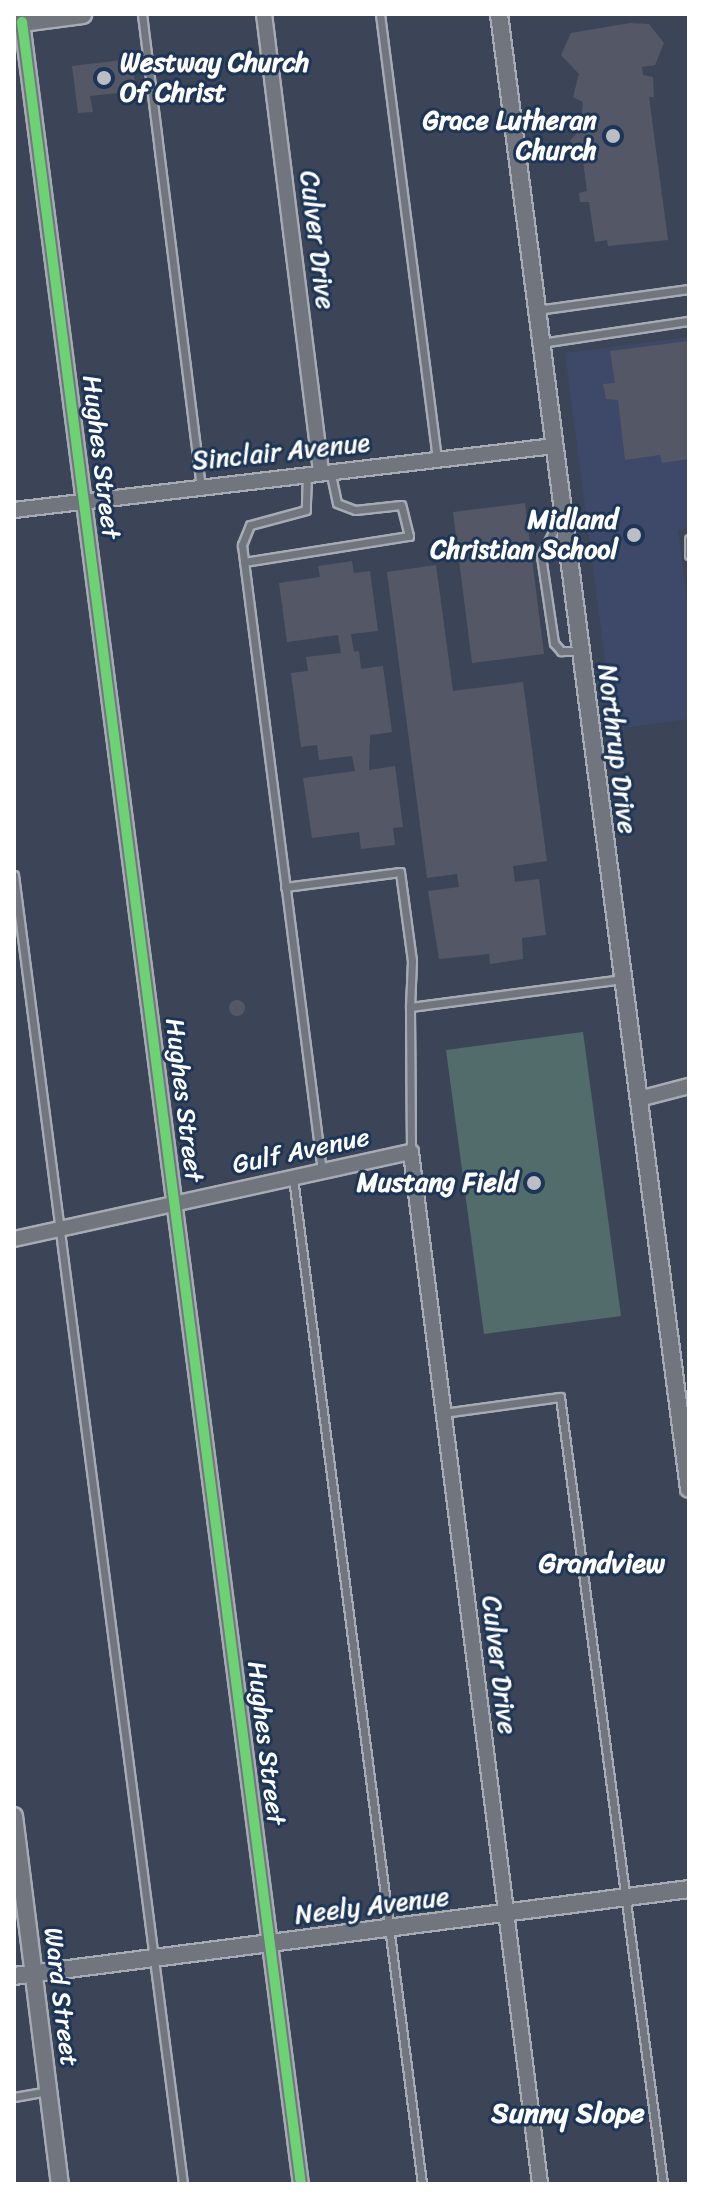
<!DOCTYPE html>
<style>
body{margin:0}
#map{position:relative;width:703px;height:2198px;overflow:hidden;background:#3c4557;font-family:Sriracha,sans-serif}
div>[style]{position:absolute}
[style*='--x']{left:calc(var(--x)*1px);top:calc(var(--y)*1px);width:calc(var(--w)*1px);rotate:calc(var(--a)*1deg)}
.built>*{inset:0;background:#3e4868}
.green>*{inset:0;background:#526c6c}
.building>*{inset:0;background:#545866}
.round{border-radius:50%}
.roads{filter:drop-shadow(2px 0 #a7abb3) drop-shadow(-2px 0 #a7abb3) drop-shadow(0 2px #a7abb3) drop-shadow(0 -2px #a7abb3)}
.service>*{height:7px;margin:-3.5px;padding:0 3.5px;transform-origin:3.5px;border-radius:3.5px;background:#70757e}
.minor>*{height:14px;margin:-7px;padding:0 7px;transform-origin:7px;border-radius:7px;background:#70757e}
.tertiary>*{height:16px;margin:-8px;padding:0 8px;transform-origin:8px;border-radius:8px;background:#70757e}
.secondary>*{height:18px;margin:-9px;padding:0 9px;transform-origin:9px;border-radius:9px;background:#70757e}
.cycleway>*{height:10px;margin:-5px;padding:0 5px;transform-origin:5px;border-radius:5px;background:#6cd273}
.dots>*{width:22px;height:22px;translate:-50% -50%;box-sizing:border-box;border:4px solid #1d3557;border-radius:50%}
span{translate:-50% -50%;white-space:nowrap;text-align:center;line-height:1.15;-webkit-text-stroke:6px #1d3557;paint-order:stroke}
.poi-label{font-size:26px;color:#fff;font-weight:700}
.left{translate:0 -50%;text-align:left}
.right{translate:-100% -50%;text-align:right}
.street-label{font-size:26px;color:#fff}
.neighbourhood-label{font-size:28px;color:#fff;font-weight:700}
.frame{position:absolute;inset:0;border:16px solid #fff;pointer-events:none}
</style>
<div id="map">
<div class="built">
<div style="clip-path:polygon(689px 337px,689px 528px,678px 530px,689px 614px,689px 719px,614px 729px,565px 353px)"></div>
</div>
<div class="green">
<div style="clip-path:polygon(583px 1032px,621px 1316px,484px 1334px,446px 1050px)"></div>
</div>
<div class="building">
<div style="clip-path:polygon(630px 23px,649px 24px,664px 43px,655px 65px,642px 67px,643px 75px,653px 77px,654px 97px,649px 97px,668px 240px,608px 246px,607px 240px,595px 242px,589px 202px,580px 202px,579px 193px,587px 191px,582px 154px,570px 141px,580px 129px,583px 102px,573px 97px,579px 74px,561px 55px,571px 33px)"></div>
<div style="clip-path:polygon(132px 59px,136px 91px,90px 96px,93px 112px,78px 113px,72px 66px)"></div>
<div style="clip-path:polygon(689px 341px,689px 459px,662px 463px,660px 455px,625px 460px,618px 400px,606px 399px,603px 384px,615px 383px,610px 351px)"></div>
<div style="clip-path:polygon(525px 503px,544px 654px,472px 663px,453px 512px)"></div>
<div style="clip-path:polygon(352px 561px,354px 573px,370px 571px,378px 631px,351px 634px,354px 652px,359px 651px,361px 669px,383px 666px,392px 732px,370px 735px,369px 770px,395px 766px,403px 827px,393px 828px,395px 845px,361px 849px,359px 832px,312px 838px,303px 778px,355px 771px,352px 756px,319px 760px,317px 745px,301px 747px,291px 673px,308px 671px,306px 657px,341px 653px,338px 635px,287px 642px,279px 583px,320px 577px,318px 566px)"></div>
<div style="clip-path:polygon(436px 565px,453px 691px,523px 682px,547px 861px,513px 866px,515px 882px,539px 879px,546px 935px,522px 938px,523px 959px,490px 964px,489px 954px,439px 959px,428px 891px,459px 887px,457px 874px,427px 878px,387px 572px)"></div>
<div class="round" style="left:229px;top:1000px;width:16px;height:16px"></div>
</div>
<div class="roads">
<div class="service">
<div style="--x:142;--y:14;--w:475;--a:82.9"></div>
<div style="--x:380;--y:14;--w:449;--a:82.7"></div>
<div style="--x:537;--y:310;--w:153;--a:-7.9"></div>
<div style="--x:541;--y:343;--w:150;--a:-8.5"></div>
<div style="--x:307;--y:474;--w:36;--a:92"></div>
<div style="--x:306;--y:510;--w:58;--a:165"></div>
<div style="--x:250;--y:525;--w:22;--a:112"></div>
<div style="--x:242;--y:545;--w:631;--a:82.72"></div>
<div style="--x:560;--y:518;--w:42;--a:116.6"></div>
<div style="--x:541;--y:556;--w:88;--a:81.5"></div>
<div style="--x:554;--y:643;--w:11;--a:49"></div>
<div style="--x:561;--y:651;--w:19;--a:0"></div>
<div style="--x:689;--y:539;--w:16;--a:90"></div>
<div style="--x:244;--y:562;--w:167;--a:-9"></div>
<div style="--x:409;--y:536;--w:32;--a:-104"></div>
<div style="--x:401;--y:505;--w:46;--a:173.8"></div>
<div style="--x:355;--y:510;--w:19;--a:-159"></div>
<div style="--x:337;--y:503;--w:33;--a:-102"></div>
<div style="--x:14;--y:875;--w:1320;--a:82.64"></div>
<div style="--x:285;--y:887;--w:116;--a:-7.4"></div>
<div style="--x:400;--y:872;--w:90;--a:82.3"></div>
<div style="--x:412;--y:961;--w:46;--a:92.5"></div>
<div style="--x:411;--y:1152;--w:145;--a:-90.4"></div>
<div style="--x:410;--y:1007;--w:215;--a:-7.5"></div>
<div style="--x:293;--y:1178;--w:1014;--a:82.69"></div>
<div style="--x:443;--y:1413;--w:118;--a:-7.8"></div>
<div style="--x:560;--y:1397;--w:794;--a:82.54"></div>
<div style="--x:14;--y:2097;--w:34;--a:-10"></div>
</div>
<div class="minor">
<div style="--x:264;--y:14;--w:462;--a:82.9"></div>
<div style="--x:22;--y:22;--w:2180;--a:82.65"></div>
<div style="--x:14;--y:510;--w:544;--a:-6.76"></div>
<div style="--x:639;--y:1099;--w:52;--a:-14.6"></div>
<div style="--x:14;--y:1239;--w:406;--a:-12.4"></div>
<div style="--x:411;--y:1152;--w:1040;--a:82.87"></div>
</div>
<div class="tertiary">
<div style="--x:499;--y:14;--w:1487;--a:82.66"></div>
<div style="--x:14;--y:1816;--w:371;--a:82.9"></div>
<div style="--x:14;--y:1976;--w:681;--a:-7.34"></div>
</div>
<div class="secondary">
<div style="--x:14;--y:23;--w:69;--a:-7.5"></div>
</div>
</div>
<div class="cycleway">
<div style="--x:22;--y:22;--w:2180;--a:82.65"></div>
</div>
<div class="dots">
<div style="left:104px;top:78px;background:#bbbec4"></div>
<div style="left:613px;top:136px;background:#bbbec4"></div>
<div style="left:634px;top:535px;background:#bbbec4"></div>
<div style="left:534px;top:1183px;background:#bbbec4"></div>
</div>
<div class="poi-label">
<span class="left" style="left:120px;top:78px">Westway Church<br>Of Christ</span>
<span class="right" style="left:597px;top:136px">Grace Lutheran<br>Church</span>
<span class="right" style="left:618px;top:535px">Midland<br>Christian School</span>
<span class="right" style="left:518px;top:1183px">Mustang Field</span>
</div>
<div class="street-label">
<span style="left:317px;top:240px;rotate:83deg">Culver Drive</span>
<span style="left:281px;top:452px;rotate:-6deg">Sinclair Avenue</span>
<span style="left:101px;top:457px;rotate:83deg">Hughes Street</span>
<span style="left:617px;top:749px;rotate:83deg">Northrup Drive</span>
<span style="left:184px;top:1100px;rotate:83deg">Hughes Street</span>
<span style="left:301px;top:1151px;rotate:-12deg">Gulf Avenue</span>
<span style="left:499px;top:1665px;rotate:83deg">Culver Drive</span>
<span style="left:266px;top:1743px;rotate:83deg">Hughes Street</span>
<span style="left:372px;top:1906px;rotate:-7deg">Neely Avenue</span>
<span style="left:61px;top:1997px;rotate:83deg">Ward Street</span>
</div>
<div class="neighbourhood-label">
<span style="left:602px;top:1563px">Grandview</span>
<span style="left:568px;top:2113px">Sunny Slope</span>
</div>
<div class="frame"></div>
</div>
